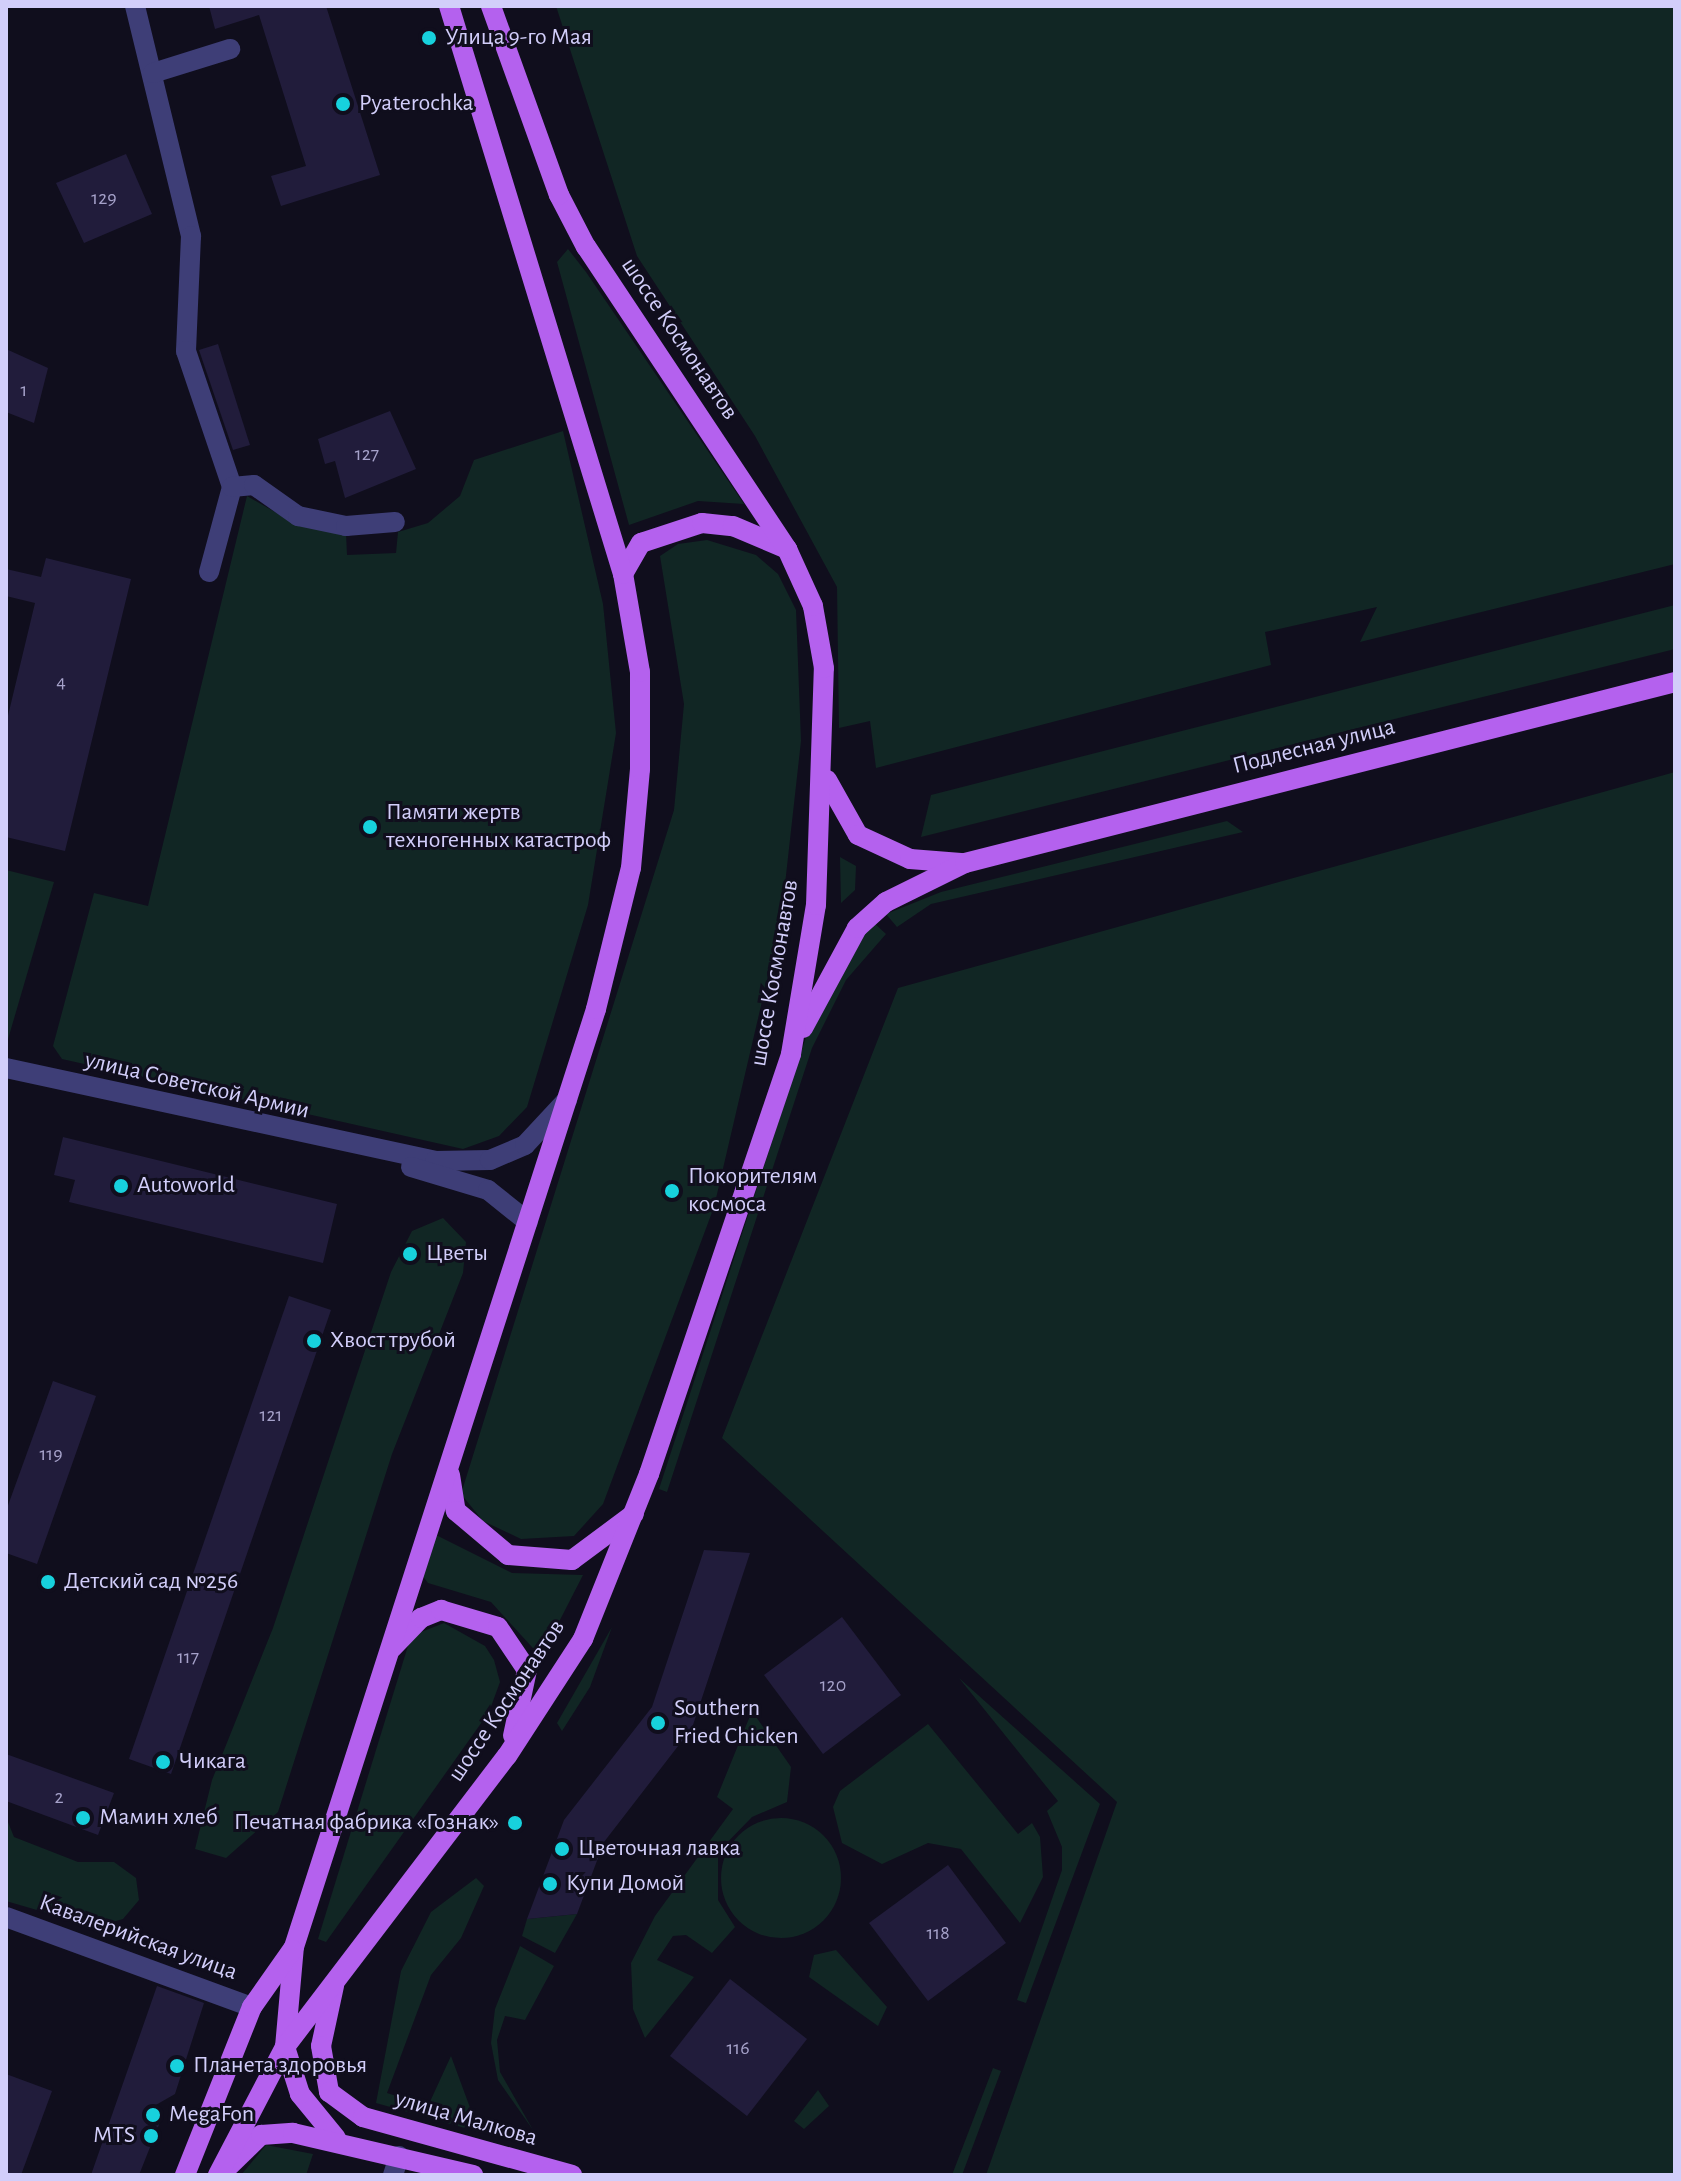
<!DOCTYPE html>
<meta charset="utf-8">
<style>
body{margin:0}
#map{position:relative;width:1681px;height:2181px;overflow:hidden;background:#100e1d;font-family:"Alegreya Sans",sans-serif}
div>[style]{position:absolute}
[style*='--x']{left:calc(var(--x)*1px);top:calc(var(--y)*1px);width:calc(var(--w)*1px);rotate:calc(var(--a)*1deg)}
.green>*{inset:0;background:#112624}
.round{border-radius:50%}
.building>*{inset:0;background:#211c3b}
.minor>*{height:20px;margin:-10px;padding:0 10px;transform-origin:10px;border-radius:10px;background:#3e3e77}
.tertiary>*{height:20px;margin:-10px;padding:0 10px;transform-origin:10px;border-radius:10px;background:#3e3e77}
.primary>*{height:20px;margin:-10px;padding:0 10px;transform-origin:10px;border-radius:10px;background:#b461ee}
.dots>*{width:22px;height:22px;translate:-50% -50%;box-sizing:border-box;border:4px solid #100e1d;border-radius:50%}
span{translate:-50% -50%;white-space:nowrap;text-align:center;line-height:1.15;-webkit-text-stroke:6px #100e1d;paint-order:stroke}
.number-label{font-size:20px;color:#a6a2ca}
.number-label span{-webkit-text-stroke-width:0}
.poi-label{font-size:24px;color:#d2cefa}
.left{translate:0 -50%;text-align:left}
.right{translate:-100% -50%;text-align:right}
.street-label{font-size:24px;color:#d2cefa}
.frame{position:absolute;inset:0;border:8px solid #d2cefa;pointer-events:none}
</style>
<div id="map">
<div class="green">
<div style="clip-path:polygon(556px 6px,1675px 6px,1675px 564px,1360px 642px,1377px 607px,1265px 632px,1271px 665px,876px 768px,870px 721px,839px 728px,837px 587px,755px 436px,637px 256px)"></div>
<div style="clip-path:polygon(568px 249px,586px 272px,744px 504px,698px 501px,629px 525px,557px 262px)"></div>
<div style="clip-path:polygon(563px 431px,603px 604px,616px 733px,588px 905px,527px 1107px,499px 1136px,463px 1149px,62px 1059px,53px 1046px,94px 893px,148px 906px,247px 496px,296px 524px,346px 533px,347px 555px,396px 553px,398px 532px,428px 523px,460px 496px,474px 460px)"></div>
<div style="clip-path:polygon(707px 540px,756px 555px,778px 574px,796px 610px,801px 741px,781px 920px,714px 1207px,603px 1504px,574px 1536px,521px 1539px,483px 1521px,461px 1494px,674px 810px,684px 704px,660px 556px,678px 544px)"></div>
<div style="clip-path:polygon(1675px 605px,1675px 649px,921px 837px,931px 795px)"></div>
<div style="clip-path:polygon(1675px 772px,1675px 2175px,986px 2175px,1117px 1802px,722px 1438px,898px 988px)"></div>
<div style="clip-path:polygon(1227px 821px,1243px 832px,931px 904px,897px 927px,886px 914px,941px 892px)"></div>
<div style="clip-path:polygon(840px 857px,856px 866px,855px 890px,841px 903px)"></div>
<div style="clip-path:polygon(6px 870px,54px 882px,6px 1046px)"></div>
<div style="clip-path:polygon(873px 922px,886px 934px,846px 980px,812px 1048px,667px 1492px,659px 1489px,808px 1031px,843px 956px)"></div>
<div style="clip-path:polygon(443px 1218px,466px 1242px,463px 1273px,392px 1454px,278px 1812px,226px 1858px,195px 1849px,212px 1780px,273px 1628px,391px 1272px,412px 1231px)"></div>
<div style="clip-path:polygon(434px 1534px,512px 1573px,583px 1575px,541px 1657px,491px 1602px,428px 1583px,422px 1575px)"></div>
<div style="clip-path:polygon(444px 1623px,485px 1646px,494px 1660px,500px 1682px,489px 1712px,326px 1942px,318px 1939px,411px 1636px)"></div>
<div style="clip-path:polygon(612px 1627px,590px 1687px,562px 1731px,557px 1723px)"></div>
<div style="clip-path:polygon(959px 1678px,1100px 1804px,1026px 2003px,1017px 2000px,1062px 1870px,1062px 1847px,1047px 1811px,1058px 1801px)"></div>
<div style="clip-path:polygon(752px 1711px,791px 1767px,787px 1802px,752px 1817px,718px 1852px,718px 1900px,735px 1927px,712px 1953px,686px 1935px,673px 1936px,657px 1960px,694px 1977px,645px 2038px,633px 2009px,631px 1963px,655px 1916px,733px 1809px,717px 1797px)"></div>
<div style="clip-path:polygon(928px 1724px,1018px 1834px,1032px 1823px,1040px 1837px,1043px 1877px,1020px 1923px,961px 1849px,928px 1843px,882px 1864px,842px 1843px,833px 1807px,840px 1791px)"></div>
<div style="clip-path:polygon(6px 1817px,14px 1837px,78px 1862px,114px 1862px,136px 1878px,139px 1900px,123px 1919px,95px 1927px,6px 1901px)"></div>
<div class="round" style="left:721px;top:1818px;width:120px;height:120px"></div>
<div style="clip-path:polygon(476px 1878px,484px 1886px,461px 1938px,431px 1975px,387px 2093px,428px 2106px,451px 2056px,479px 2132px,376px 2103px,401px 1971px,431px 1912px)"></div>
<div style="clip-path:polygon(577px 1914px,555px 1953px,522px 1936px,527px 1919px)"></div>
<div style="clip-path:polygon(520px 1946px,554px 1966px,525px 2020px,505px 2016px,497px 2040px,500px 2072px,533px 2130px,498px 2080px,491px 2043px,495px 2009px)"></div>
<div style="clip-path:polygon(836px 1950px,887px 2007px,878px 2026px,809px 1977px,814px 1955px)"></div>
<div style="clip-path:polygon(993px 2068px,1001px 2071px,962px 2175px,952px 2175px)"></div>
<div style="clip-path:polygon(818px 2090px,829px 2106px,804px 2129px,794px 2121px)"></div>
<div style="clip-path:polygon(266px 2145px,313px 2154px,306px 2175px,241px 2175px)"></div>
</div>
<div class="building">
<div style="clip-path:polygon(209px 6px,326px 6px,380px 175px,281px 206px,271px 176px,306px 166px,259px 15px,215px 29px)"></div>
<div style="clip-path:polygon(126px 154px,152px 214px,84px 243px,56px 183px)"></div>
<div style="clip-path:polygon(218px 344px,250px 445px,233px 450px,199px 350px)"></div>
<div style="clip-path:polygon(6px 349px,48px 368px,34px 423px,6px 412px)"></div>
<div style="clip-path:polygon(390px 411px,416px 469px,345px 498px,335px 461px,325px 464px,318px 439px)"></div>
<div style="clip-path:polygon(46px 558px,131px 579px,65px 851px,6px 837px,6px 724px,35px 603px,6px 596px,6px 569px,41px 577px)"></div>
<div style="clip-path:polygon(63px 1137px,337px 1204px,323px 1263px,69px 1202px,75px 1180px,54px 1175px)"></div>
<div style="clip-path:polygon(289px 1296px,331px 1310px,171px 1774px,129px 1759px)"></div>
<div style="clip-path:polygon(53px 1381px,96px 1396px,37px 1564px,6px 1553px,6px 1511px)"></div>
<div style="clip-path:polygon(704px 1550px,750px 1553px,692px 1728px,604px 1842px,577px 1914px,527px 1919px,564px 1820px,652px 1707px)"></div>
<div style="clip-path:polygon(842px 1617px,901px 1695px,823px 1754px,764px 1675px)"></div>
<div style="clip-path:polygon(6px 1754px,114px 1793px,98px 1835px,6px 1801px)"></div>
<div style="clip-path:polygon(948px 1865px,1006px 1943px,928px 2001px,869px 1923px)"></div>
<div style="clip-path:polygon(730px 1979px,807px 2039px,747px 2116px,670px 2056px)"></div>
<div style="clip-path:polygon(157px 1986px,204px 2003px,175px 2094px,154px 2106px,160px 2122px,139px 2175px,91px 2175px)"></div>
<div style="clip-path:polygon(6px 2074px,52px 2091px,21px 2175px,6px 2175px)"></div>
</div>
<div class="minor">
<div style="--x:135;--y:6;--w:237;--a:76.3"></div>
<div style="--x:191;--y:236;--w:115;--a:92.5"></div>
<div style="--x:186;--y:351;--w:144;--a:71.3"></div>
<div style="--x:232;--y:487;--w:88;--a:105.1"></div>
<div style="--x:153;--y:73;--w:81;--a:-17.3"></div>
<div style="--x:232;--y:487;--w:22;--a:-5"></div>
<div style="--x:254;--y:485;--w:54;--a:35.2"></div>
<div style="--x:298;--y:516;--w:49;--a:11.8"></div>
<div style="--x:346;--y:526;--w:49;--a:-4.7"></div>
<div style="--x:6;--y:1917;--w:262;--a:20.1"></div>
<div style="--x:393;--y:2175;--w:20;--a:-72"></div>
</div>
<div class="tertiary">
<div style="--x:6;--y:1068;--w:439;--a:12.2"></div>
<div style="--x:435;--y:1161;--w:55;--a:-1"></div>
<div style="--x:490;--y:1160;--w:38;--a:-23"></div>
<div style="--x:525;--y:1145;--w:62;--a:-47"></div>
<div style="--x:411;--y:1167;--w:80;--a:16.6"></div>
<div style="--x:488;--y:1190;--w:51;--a:38.7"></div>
</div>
<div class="primary">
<div style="--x:623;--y:574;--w:36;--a:-60"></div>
<div style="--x:641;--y:543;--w:64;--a:-18.2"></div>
<div style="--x:702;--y:523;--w:31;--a:6"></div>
<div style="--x:733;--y:526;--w:59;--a:23.1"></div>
<div style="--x:827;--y:780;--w:63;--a:60.6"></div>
<div style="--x:858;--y:835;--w:57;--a:24.8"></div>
<div style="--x:910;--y:859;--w:51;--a:4.5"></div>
<div style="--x:803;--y:1028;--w:114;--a:-61.6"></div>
<div style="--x:857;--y:928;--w:39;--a:-42"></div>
<div style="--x:886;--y:902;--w:88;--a:-26.3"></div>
<div style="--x:965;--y:863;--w:733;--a:-14.3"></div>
<div style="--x:450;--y:1475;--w:36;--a:81"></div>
<div style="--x:456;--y:1511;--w:68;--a:40.2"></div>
<div style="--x:508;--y:1555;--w:64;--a:4.5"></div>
<div style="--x:572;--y:1560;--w:77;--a:-36.6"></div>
<div style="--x:392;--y:1648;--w:42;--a:-46"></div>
<div style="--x:421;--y:1618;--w:22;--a:-22"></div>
<div style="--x:441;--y:1610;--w:59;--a:16.6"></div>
<div style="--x:498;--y:1627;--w:52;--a:56"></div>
<div style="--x:527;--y:1670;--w:67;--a:102"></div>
<div style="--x:334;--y:1986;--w:61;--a:102.2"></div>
<div style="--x:321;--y:2046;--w:47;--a:80.1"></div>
<div style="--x:329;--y:2092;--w:42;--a:36.3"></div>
<div style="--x:363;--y:2117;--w:217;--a:15.5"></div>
<div style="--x:336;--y:2138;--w:57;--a:-129.3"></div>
<div style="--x:300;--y:2094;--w:49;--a:-107.7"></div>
<div style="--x:285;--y:2047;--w:100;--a:-84.9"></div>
<div style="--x:294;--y:1947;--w:985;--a:-72.15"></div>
<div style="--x:596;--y:1009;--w:145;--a:-76.1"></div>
<div style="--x:631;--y:868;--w:99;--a:-84.8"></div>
<div style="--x:640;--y:769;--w:97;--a:-90"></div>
<div style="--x:640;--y:672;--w:99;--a:-99.8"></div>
<div style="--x:623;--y:574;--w:594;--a:-107.03"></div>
<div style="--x:229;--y:2166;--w:45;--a:-44.1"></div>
<div style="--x:261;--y:2135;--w:32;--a:-4"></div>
<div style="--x:293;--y:2133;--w:185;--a:13.1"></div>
<div style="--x:185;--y:2175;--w:181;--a:-68.3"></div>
<div style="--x:252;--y:2007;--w:70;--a:-54.9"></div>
<div style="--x:218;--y:2175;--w:144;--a:-62.4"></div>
<div style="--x:285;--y:2047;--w:366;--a:-52.7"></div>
<div style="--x:507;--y:1756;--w:140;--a:-57"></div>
<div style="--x:583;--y:1639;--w:178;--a:-68.2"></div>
<div style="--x:649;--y:1474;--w:443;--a:-71.3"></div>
<div style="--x:791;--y:1054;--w:151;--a:-80.5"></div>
<div style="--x:816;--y:905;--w:237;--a:-88.1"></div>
<div style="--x:824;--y:668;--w:63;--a:-100.1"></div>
<div style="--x:813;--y:606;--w:63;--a:-114.5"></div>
<div style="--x:787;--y:549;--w:363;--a:-123.6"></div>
<div style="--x:586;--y:247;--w:59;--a:-117.4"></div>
<div style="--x:559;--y:195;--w:201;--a:-109.8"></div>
</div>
<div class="dots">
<div style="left:429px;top:38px;background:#17d1dd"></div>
<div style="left:343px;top:104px;background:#17d1dd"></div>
<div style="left:370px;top:827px;background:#17d1dd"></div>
<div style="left:121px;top:1186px;background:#17d1dd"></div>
<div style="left:672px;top:1191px;background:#17d1dd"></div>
<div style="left:410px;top:1254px;background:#17d1dd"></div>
<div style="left:314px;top:1341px;background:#17d1dd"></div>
<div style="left:48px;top:1582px;background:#17d1dd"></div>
<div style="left:658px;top:1723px;background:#17d1dd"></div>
<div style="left:163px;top:1762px;background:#17d1dd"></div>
<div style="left:83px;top:1818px;background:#17d1dd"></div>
<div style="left:515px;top:1823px;background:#17d1dd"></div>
<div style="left:562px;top:1849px;background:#17d1dd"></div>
<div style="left:550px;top:1884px;background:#17d1dd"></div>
<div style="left:177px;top:2066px;background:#17d1dd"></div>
<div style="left:153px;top:2115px;background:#17d1dd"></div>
<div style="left:151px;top:2136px;background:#17d1dd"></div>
</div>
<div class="number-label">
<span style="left:104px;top:198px">129</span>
<span style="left:24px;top:390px">1</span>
<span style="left:367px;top:454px">127</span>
<span style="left:61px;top:682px">4</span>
<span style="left:271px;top:1415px">121</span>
<span style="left:51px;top:1454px">119</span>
<span style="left:188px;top:1657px">117</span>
<span style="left:833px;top:1685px">120</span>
<span style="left:59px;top:1797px">2</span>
<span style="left:938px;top:1933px">118</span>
<span style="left:738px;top:2048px">116</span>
</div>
<div class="poi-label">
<span class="left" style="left:445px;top:38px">Улица 9-го Мая</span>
<span class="left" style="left:359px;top:104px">Pyaterochka</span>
<span class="left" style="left:386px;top:827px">Памяти жертв<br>техногенных катастроф</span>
<span class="left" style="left:688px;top:1191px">Покорителям<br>космоса</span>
<span class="left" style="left:137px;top:1186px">Autoworld</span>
<span class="left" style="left:426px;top:1254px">Цветы</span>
<span class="left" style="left:330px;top:1341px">Хвост трубой</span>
<span class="left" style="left:64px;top:1582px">Детский сад №256</span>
<span class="left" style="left:674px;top:1723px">Southern<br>Fried Chicken</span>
<span class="left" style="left:179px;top:1762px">Чикага</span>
<span class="left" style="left:99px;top:1818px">Мамин хлеб</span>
<span class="right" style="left:499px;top:1823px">Печатная фабрика «Гознак»</span>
<span class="left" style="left:578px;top:1849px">Цветочная лавка</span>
<span class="left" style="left:566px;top:1884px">Купи Домой</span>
<span class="left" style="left:193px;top:2066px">Планета здоровья</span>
<span class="left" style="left:169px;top:2115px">MegaFon</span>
<span class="right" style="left:135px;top:2136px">MTS</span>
</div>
<div class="street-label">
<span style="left:679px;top:339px;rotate:56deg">шоссе Космонавтов</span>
<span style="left:1314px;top:747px;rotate:-14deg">Подлесная улица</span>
<span style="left:775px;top:973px;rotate:-80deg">шоссе Космонавтов</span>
<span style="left:197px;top:1086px;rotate:13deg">улица Советской Армии</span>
<span style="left:507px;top:1701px;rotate:-56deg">шоссе Космонавтов</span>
<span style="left:138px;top:1938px;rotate:20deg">Кавалерийская улица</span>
<span style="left:466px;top:2119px;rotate:16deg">улица Малкова</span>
</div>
<div class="frame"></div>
</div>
